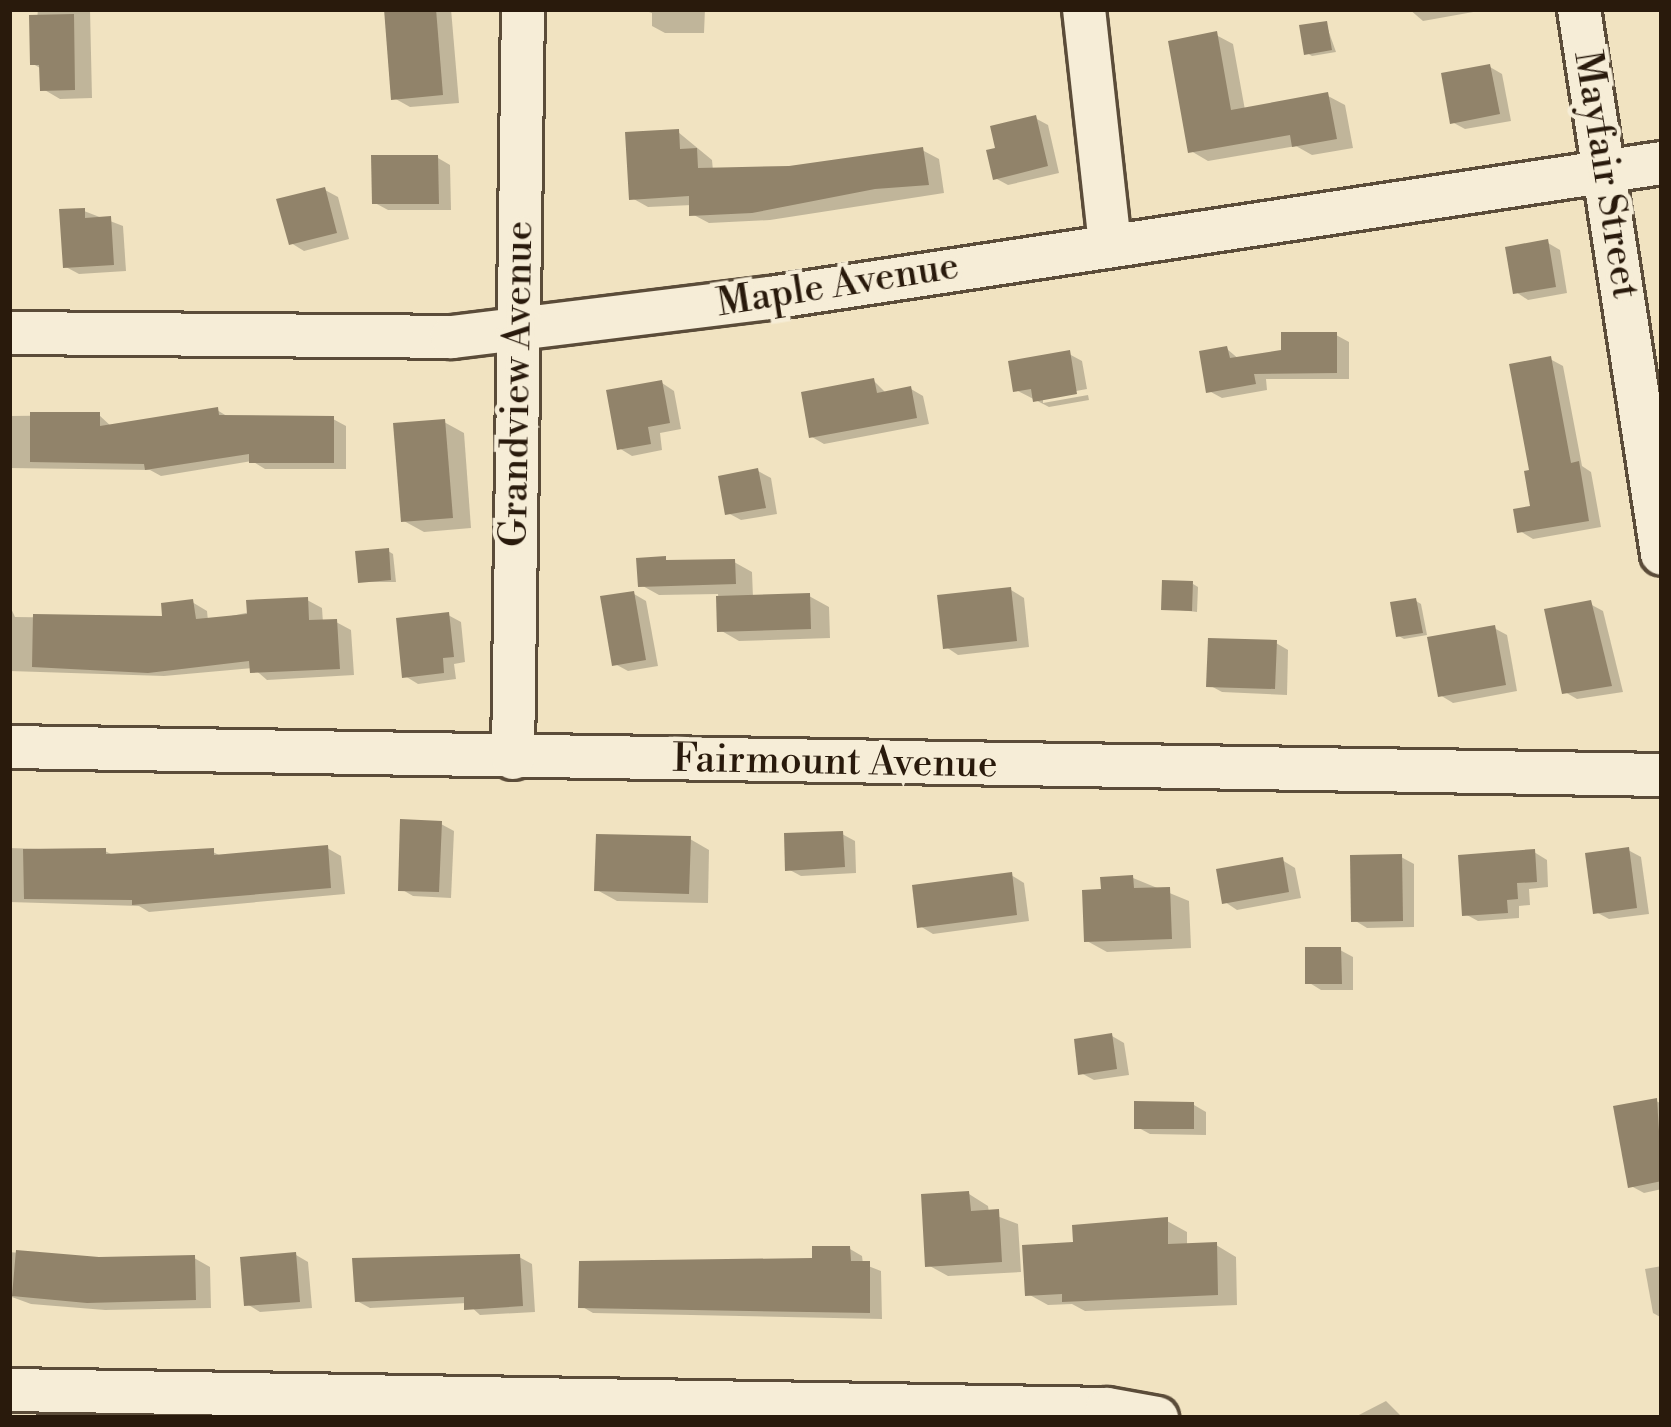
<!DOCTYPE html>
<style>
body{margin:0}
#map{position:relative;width:1671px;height:1427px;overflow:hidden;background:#f1e3c1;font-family:"Libre Bodoni",serif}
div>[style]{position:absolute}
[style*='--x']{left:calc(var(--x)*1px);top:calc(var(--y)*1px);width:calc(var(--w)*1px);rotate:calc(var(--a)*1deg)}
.shadow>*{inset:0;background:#0003}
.building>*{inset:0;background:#91836a}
.roads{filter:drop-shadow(3px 0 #5b4c39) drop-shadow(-3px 0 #5b4c39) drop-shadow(0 3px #5b4c39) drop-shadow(0 -3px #5b4c39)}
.minor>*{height:42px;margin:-21px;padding:0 21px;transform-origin:21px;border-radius:21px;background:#f6edd7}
span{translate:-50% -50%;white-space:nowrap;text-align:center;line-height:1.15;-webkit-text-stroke:9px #f6edd7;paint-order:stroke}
.street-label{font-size:39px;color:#291a0c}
.frame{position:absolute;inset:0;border:12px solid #291a0c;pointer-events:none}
</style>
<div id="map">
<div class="shadow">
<div style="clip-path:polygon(38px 9px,90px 9px,92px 98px,60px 99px,43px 89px,42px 69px,33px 64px)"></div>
<div style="clip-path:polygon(451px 9px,459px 103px,410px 107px,394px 98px,387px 10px)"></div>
<div style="clip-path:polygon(640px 9px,705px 9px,704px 33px,665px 33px,652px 26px,652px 13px)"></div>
<div style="clip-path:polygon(1409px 9px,1490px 9px,1423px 21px)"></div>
<div style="clip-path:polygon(1326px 24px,1336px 52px,1312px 56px,1307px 53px)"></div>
<div style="clip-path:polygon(1216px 35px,1233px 44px,1245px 110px,1328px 96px,1345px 105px,1353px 148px,1312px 155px,1296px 146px,1208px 161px,1191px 151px)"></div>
<div style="clip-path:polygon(1490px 67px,1502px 74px,1511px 121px,1465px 129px,1452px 122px)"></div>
<div style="clip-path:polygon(1035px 118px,1048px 125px,1059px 173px,1008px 185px,995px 178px,999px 150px)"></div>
<div style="clip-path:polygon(678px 132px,712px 160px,713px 171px,790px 169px,922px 150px,939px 159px,944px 193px,770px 220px,709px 223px,692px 214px,692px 205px,648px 207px,632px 198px)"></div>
<div style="clip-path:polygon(438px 158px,450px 165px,451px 210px,388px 210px,375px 203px)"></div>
<div style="clip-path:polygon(325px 190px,338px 197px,349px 239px,304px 251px,291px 243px)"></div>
<div style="clip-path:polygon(84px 211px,123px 226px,126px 271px,79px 274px,66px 267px)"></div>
<div style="clip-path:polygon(1548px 243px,1560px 250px,1567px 293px,1528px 300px,1516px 292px)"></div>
<div style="clip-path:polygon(1336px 335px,1349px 342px,1349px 379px,1266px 379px,1267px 390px,1222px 398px,1209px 391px,1227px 349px,1240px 360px,1284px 353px)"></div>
<div style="clip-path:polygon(1069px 354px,1082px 361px,1087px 389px,1043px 397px,1043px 403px,1088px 395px,1089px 400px,1049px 407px,1016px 390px)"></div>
<div style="clip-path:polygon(1550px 359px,1563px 366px,1582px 466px,1591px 472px,1601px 527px,1533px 539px,1520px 531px,1533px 509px,1532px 473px)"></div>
<div style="clip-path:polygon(874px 381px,887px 394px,911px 389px,923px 396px,929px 424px,824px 444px,812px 437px)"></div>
<div style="clip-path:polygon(662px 383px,674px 391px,681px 429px,660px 433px,662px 450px,632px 456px,619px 448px)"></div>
<div style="clip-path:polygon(217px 410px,230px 418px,333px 419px,346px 426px,346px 469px,265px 469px,252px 461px,161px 476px,150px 470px,9px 468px,9px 416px,99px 415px,112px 427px)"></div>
<div style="clip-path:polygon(444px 422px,464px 433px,471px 528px,424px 532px,404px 521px)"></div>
<div style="clip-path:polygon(758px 471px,771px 478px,777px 514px,741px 520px,728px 513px)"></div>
<div style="clip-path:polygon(388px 551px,393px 554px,396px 582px,361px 582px)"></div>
<div style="clip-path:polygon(734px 562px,752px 572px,753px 598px,809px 596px,829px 607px,830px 638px,739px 641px,720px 630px,718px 594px,659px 595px,641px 585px)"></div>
<div style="clip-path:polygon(1193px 584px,1198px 587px,1197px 612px,1164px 608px)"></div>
<div style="clip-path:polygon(1011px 590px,1024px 598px,1029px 647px,958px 655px,946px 647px)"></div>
<div style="clip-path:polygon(634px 594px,646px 601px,658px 666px,628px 671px,615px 664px)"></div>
<div style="clip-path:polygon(307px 600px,322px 608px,323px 623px,336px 622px,351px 630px,354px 675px,267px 680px,253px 668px,164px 676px,9px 671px,9px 604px,15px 617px,165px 619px,192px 602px,207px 611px,208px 621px)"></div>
<div style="clip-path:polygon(1416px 601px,1421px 604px,1427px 635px,1404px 639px,1399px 636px)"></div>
<div style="clip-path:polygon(1590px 604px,1603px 611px,1623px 692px,1577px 699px,1565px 692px)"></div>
<div style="clip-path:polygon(448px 615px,461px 622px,465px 662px,454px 664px,456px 679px,418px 684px,405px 676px)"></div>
<div style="clip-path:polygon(1494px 628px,1507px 635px,1517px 691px,1453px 703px,1440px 695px)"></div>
<div style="clip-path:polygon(1276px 643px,1288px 650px,1287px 695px,1222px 692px,1209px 685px)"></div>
<div style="clip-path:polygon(441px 824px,454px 831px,451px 898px,413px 896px,401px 889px)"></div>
<div style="clip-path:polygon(842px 834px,855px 841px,856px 873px,801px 876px,788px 869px)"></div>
<div style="clip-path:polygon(690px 839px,709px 850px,708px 903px,617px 901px,597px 890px)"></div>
<div style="clip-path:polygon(9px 848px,105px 851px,115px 856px,213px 852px,223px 857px,327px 848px,341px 856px,345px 894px,149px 912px,139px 906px,9px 902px)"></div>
<div style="clip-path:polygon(1628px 850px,1641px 857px,1649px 914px,1609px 919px,1596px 912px)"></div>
<div style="clip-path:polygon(1534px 852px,1547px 860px,1548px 887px,1529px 889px,1530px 905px,1519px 906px,1519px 918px,1478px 921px,1465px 914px)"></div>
<div style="clip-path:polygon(1401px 857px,1414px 864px,1414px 927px,1367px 928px,1354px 920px)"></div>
<div style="clip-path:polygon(1282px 860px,1295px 868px,1301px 898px,1237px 910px,1225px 902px)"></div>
<div style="clip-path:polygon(1011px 875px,1024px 883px,1029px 921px,933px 934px,920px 926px)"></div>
<div style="clip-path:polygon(1133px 878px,1189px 901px,1191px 948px,1107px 952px,1087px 941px,1104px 892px)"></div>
<div style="clip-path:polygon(1340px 950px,1353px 957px,1353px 990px,1321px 990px,1308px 982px)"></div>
<div style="clip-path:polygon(1112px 1036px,1124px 1043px,1129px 1075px,1094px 1080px,1081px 1073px)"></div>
<div style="clip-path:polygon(1656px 1101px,1662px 1104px,1662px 1189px,1644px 1193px,1631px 1186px)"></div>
<div style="clip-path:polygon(1194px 1105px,1206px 1112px,1206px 1135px,1150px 1134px,1137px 1127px)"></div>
<div style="clip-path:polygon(969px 1194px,988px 1206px,989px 1213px,1018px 1224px,1021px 1272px,948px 1276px,928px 1265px)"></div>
<div style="clip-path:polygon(1167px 1221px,1187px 1232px,1187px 1246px,1216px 1245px,1236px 1257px,1237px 1305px,1085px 1311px,1072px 1304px,1048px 1305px,1028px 1294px,1076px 1245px)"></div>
<div style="clip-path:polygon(850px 1249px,862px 1256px,863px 1264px,881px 1271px,882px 1319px,593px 1313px,581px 1306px,815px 1261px)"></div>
<div style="clip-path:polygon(9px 1252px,99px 1260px,194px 1258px,210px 1267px,211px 1308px,105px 1310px,31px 1304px,9px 1296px)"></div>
<div style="clip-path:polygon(296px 1255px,308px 1262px,312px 1308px,260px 1312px,247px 1304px)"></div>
<div style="clip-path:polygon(519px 1257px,532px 1264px,535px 1312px,480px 1315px,467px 1303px,370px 1308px,357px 1301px)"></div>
<div style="clip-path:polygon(1662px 1266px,1662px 1318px,1653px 1313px,1645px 1269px)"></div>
<div style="clip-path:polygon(1386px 1401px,1403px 1418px,1353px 1418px)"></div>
</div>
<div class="building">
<div style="clip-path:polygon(384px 9px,436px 9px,443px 95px,391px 100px)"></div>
<div style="clip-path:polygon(74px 14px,75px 90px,40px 91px,39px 65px,30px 65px,29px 15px)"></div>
<div style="clip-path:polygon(1327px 21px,1332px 50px,1304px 55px,1299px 25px)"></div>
<div style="clip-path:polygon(1217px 31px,1231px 110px,1328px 92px,1337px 139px,1292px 147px,1290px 135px,1188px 153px,1168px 41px)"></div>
<div style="clip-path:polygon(1490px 64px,1500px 114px,1450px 124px,1441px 73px)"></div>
<div style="clip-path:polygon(1036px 115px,1048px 166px,993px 180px,986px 150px,995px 148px,990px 126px)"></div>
<div style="clip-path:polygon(679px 129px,680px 149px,697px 148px,698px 168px,789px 166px,923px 147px,929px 185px,875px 189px,752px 213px,689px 216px,689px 196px,629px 200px,625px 132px)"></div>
<div style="clip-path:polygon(371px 155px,438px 155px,439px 204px,372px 204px)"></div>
<div style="clip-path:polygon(325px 187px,337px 233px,289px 245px,276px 199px)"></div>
<div style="clip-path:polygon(85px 208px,85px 218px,111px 216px,114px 265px,63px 268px,59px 209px)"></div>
<div style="clip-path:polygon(1548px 239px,1556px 287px,1513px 294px,1505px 247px)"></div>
<div style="clip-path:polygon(1281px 332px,1337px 332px,1337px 373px,1254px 374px,1256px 384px,1206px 393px,1199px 351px,1227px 346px,1230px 358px,1281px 350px)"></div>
<div style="clip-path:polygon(1070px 350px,1077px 394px,1033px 402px,1031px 389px,1013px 392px,1008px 361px)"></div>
<div style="clip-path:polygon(1551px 356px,1571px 463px,1579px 461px,1589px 521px,1517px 533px,1513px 509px,1530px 506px,1524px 471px,1529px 470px,1509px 364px)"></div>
<div style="clip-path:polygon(874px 378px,877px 393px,911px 386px,917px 418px,809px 438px,801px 392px)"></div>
<div style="clip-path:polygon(662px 380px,670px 423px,648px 427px,651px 444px,617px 450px,606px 390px)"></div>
<div style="clip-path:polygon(218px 407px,219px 415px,334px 416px,334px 463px,249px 463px,249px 454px,145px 470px,144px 464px,30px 462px,30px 412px,100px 412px,100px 426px)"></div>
<div style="clip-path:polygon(445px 419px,453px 518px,401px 522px,393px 423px)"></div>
<div style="clip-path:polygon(758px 468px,766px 508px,725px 515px,718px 476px)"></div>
<div style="clip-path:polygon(389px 548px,391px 580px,358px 583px,355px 551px)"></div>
<div style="clip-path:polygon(666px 556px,666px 560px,735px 559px,736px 584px,638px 587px,636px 558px)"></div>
<div style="clip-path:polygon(1162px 580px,1193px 581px,1192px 611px,1161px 610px)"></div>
<div style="clip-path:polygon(1011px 587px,1017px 641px,943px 649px,937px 595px)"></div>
<div style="clip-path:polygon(634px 591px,646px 660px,612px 666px,600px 596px)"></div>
<div style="clip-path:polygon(810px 593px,811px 629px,717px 632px,716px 596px)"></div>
<div style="clip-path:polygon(308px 597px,309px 620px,337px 619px,340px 669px,250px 673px,249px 661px,148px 673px,32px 667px,33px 614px,162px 616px,161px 603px,193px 599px,196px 619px,247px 614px,246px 600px)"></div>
<div style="clip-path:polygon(1416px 598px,1423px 633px,1396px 637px,1390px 602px)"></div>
<div style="clip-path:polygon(1591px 600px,1612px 686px,1562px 694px,1544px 609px)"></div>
<div style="clip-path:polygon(449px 612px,454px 657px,443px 658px,444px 673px,402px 678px,396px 618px)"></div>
<div style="clip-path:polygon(1495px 625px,1506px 685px,1438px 697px,1427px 637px)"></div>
<div style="clip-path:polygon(1208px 638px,1277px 640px,1275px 689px,1206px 687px)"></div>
<div style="clip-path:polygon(400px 819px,442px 821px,439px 892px,398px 891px)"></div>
<div style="clip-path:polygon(843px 831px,845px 867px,785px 871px,784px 833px)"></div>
<div style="clip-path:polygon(596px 834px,691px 836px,689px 894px,594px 891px)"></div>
<div style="clip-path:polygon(328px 845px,331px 888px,132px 905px,132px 900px,24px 899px,23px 849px,106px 848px,106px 854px,214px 848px,214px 855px)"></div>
<div style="clip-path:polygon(1629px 847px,1637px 908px,1593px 914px,1585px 853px)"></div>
<div style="clip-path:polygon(1535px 849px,1537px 882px,1517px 883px,1518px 899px,1507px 900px,1508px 913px,1462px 916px,1458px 855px)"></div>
<div style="clip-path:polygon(1402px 854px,1403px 921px,1351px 922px,1350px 855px)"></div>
<div style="clip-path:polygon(1283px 857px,1289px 892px,1222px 904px,1216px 869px)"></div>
<div style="clip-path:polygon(1012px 872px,1017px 915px,917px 928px,912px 885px)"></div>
<div style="clip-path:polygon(1133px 875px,1134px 888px,1170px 887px,1172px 939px,1084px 942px,1082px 890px,1101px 889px,1100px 877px)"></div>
<div style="clip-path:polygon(1305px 947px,1341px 947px,1342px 984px,1305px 984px)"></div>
<div style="clip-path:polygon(1112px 1033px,1117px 1069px,1078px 1075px,1074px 1039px)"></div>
<div style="clip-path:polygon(1657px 1098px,1662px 1181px,1628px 1188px,1613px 1106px)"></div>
<div style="clip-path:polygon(1134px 1101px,1194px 1102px,1194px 1129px,1134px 1129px)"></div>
<div style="clip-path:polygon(969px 1191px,971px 1211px,999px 1209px,1002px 1262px,925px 1267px,921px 1194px)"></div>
<div style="clip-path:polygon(1168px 1217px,1168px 1244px,1217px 1242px,1218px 1295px,1062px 1302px,1062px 1294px,1025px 1296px,1022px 1245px,1073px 1242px,1072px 1225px)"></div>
<div style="clip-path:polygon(812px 1246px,850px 1246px,851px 1261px,870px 1261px,870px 1313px,578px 1308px,579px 1261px,812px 1258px)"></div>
<div style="clip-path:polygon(16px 1250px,99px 1257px,195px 1255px,196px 1300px,87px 1303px,12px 1296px)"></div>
<div style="clip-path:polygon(296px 1252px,300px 1302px,244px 1306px,240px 1257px)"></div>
<div style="clip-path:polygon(520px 1254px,523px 1306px,464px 1310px,464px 1297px,355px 1302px,352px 1258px)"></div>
</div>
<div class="roads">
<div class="minor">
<div style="--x:1084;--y:9;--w:237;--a:83.7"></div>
<div style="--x:1579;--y:9;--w:551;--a:81.34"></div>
<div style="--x:9;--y:333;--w:443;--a:0.5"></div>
<div style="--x:452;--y:337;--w:320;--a:-7"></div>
<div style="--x:770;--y:298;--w:902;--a:-8.61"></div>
<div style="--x:9;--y:747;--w:1653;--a:0.97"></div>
<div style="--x:513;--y:758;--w:749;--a:-89.24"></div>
<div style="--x:9;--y:1390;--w:1098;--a:0.99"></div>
<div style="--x:1107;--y:1409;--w:51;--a:10.2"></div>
</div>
</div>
<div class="street-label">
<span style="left:1605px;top:175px;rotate:81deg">Mayfair Street</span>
<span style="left:838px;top:286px;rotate:-9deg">Maple Avenue</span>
<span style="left:518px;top:384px;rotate:-89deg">Grandview Avenue</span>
<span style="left:835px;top:763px;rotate:1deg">Fairmount Avenue</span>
</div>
<div class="frame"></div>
</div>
